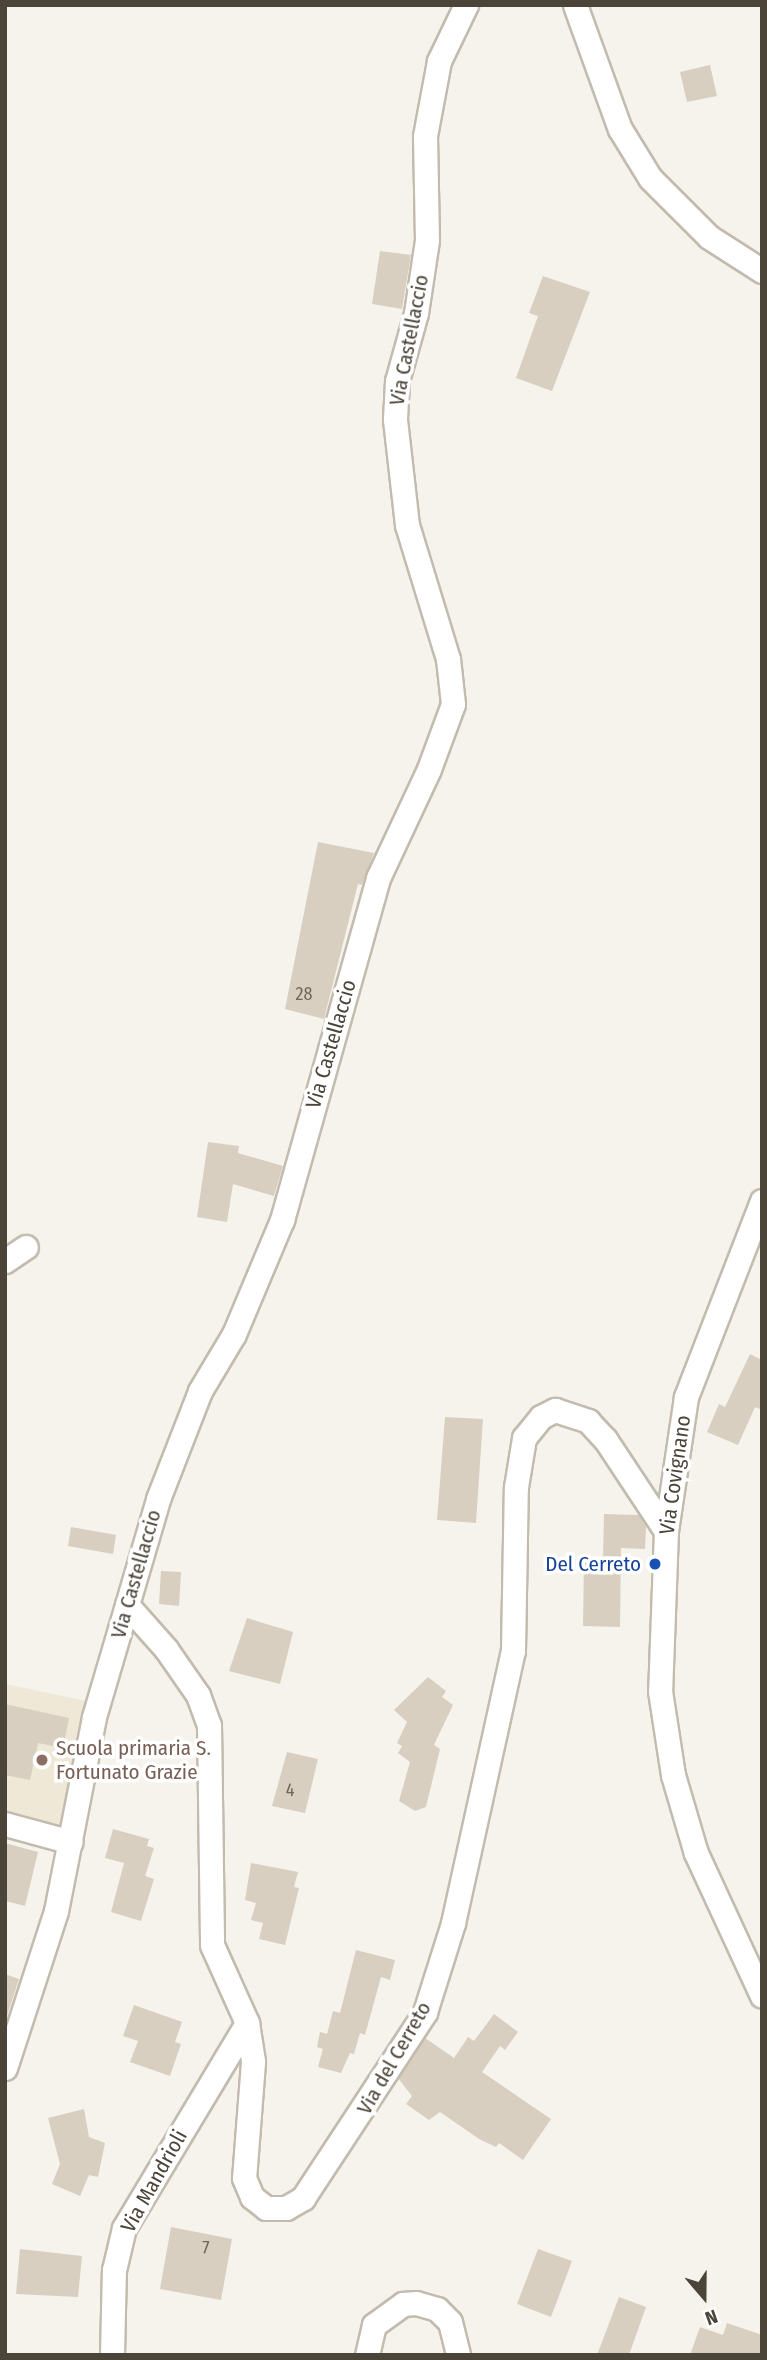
<!DOCTYPE html>
<style>
body{margin:0}
#map{position:relative;width:767px;height:2360px;overflow:hidden;background:#f6f3ec;font-family:"Fira Sans Condensed",sans-serif}
div>[style]{position:absolute}
[style*='--x']{left:calc(var(--x)*1px);top:calc(var(--y)*1px);width:calc(var(--w)*1px);rotate:calc(var(--a)*1deg)}
.education>*{inset:0;background:#efe8d6}
.building>*{inset:0;background:#d8cfc1}
.roads{filter:drop-shadow(2px 0 #c2bbae) drop-shadow(-2px 0 #c2bbae) drop-shadow(0 2px #c2bbae) drop-shadow(0 -2px #c2bbae)}
.street>*{height:23px;margin:-11.5px;padding:0 11.5px;transform-origin:11.5px;border-radius:11.5px;background:#fff}
.dots>*{width:19px;height:19px;translate:-50% -50%;box-sizing:border-box;border:4px solid #fff;border-radius:50%}
span{translate:-50% -50%;white-space:nowrap;text-align:center;line-height:1.15;-webkit-text-stroke:7px #fff;paint-order:stroke}
.number-label{font-size:18px;color:#6e675b}
.number-label span{-webkit-text-stroke-width:0}
.street-label{font-size:21px;color:#4b4439}
.transit-label{font-size:21px;color:#164399}
.right{translate:-100% -50%;text-align:right}
.education-label{font-size:21px;color:#785e54}
.left{translate:0 -50%;text-align:left}
.frame{position:absolute;inset:0;border:7px solid #4b4439;pointer-events:none}
.north{position:absolute;left:669px;top:2262px;width:70px;height:70px;-webkit-text-stroke:5px #fff;paint-order:stroke;rotate:160deg;font-size:19px;font-weight:700;line-height:28px;text-align:center;color:#4b4439}
.north::after{content:'';display:block;margin:auto;width:24px;height:32px;background:#4b4439;clip-path:polygon(50% 0,100% 100%,50% 72%,0 100%)}
</style>
<div id="map">
<div class="education">
<div style="clip-path:polygon(5px 1684px,92px 1702px,63px 1833px,5px 1818px)"></div>
</div>
<div class="building">
<div style="clip-path:polygon(710px 65px,717px 96px,687px 102px,680px 72px)"></div>
<div style="clip-path:polygon(380px 251px,411px 255px,402px 309px,372px 304px)"></div>
<div style="clip-path:polygon(543px 276px,590px 292px,552px 391px,516px 378px,538px 316px,529px 313px)"></div>
<div style="clip-path:polygon(318px 842px,374px 853px,362px 885px,358px 884px,324px 1019px,285px 1009px)"></div>
<div style="clip-path:polygon(208px 1142px,239px 1146px,238px 1153px,283px 1166px,274px 1196px,233px 1184px,227px 1222px,197px 1217px)"></div>
<div style="clip-path:polygon(750px 1354px,762px 1360px,762px 1410px,755px 1407px,738px 1445px,707px 1432px,719px 1404px,725px 1407px)"></div>
<div style="clip-path:polygon(445px 1417px,483px 1419px,476px 1523px,437px 1520px)"></div>
<div style="clip-path:polygon(604px 1514px,639px 1515px,646px 1526px,645px 1549px,621px 1548px,620px 1627px,583px 1626px,584px 1560px,603px 1561px)"></div>
<div style="clip-path:polygon(71px 1527px,116px 1535px,113px 1554px,68px 1546px)"></div>
<div style="clip-path:polygon(161px 1571px,181px 1572px,179px 1606px,159px 1604px)"></div>
<div style="clip-path:polygon(247px 1618px,293px 1632px,280px 1684px,229px 1671px)"></div>
<div style="clip-path:polygon(428px 1677px,446px 1691px,442px 1697px,453px 1705px,434px 1745px,440px 1749px,426px 1807px,415px 1811px,399px 1801px,410px 1762px,398px 1753px,402px 1746px,397px 1743px,407px 1722px,394px 1710px)"></div>
<div style="clip-path:polygon(5px 1704px,69px 1718px,63px 1748px,38px 1743px,30px 1780px,5px 1775px)"></div>
<div style="clip-path:polygon(287px 1752px,318px 1759px,305px 1813px,272px 1806px)"></div>
<div style="clip-path:polygon(113px 1829px,149px 1839px,147px 1846px,154px 1848px,145px 1876px,154px 1879px,141px 1921px,111px 1912px,124px 1863px,105px 1858px)"></div>
<div style="clip-path:polygon(5px 1843px,38px 1852px,25px 1906px,5px 1901px)"></div>
<div style="clip-path:polygon(251px 1863px,298px 1872px,294px 1887px,299px 1888px,285px 1945px,259px 1939px,263px 1923px,251px 1920px,256px 1903px,245px 1900px)"></div>
<div style="clip-path:polygon(356px 1950px,395px 1960px,390px 1980px,381px 1977px,365px 2035px,360px 2033px,354px 2054px,350px 2053px,341px 2073px,318px 2067px,323px 2049px,317px 2047px,320px 2032px,327px 2034px,333px 2011px,340px 2013px)"></div>
<div style="clip-path:polygon(5px 1974px,19px 1979px,5px 2022px)"></div>
<div style="clip-path:polygon(134px 2005px,182px 2022px,175px 2042px,181px 2044px,170px 2076px,130px 2062px,138px 2041px,123px 2036px)"></div>
<div style="clip-path:polygon(494px 2014px,518px 2032px,505px 2050px,500px 2046px,482px 2072px,551px 2119px,523px 2160px,499px 2143px,496px 2147px,479px 2139px,440px 2112px,429px 2120px,406px 2104px,412px 2096px,398px 2078px,425px 2038px,454px 2058px,468px 2037px,474px 2041px)"></div>
<div style="clip-path:polygon(84px 2109px,89px 2137px,105px 2143px,98px 2177px,89px 2175px,80px 2196px,52px 2184px,60px 2164px,48px 2118px)"></div>
<div style="clip-path:polygon(171px 2227px,232px 2239px,221px 2300px,160px 2289px)"></div>
<div style="clip-path:polygon(20px 2249px,82px 2256px,78px 2297px,16px 2294px)"></div>
<div style="clip-path:polygon(538px 2249px,572px 2261px,551px 2317px,517px 2304px)"></div>
<div style="clip-path:polygon(619px 2297px,646px 2307px,629px 2355px,597px 2355px)"></div>
<div style="clip-path:polygon(727px 2323px,762px 2335px,762px 2355px,690px 2355px,700px 2327px,723px 2335px)"></div>
</div>
<div class="roads">
<div class="street">
<div style="--x:575;--y:5;--w:132;--a:70.1"></div>
<div style="--x:620;--y:129;--w:57;--a:58.5"></div>
<div style="--x:650;--y:178;--w:83;--a:45"></div>
<div style="--x:709;--y:237;--w:63;--a:32.7"></div>
<div style="--x:762;--y:1201;--w:210;--a:111.2"></div>
<div style="--x:686;--y:1397;--w:135;--a:98.5"></div>
<div style="--x:666;--y:1531;--w:160;--a:92.1"></div>
<div style="--x:660;--y:1691;--w:85;--a:81.2"></div>
<div style="--x:673;--y:1775;--w:81;--a:73.6"></div>
<div style="--x:696;--y:1853;--w:157;--a:65.2"></div>
<div style="--x:5;--y:1261;--w:25;--a:-34"></div>
<div style="--x:127;--y:1605;--w:59;--a:48.4"></div>
<div style="--x:166;--y:1649;--w:56;--a:55.2"></div>
<div style="--x:198;--y:1695;--w:32;--a:70"></div>
<div style="--x:209;--y:1725;--w:220;--a:89.2"></div>
<div style="--x:212;--y:1945;--w:85;--a:65.8"></div>
<div style="--x:247;--y:2023;--w:39;--a:81"></div>
<div style="--x:253;--y:2062;--w:116;--a:94.4"></div>
<div style="--x:244;--y:2178;--w:21;--a:67"></div>
<div style="--x:252;--y:2197;--w:18;--a:38"></div>
<div style="--x:266;--y:2208;--w:20;--a:0"></div>
<div style="--x:286;--y:2208;--w:20;--a:-30"></div>
<div style="--x:303;--y:2198;--w:222;--a:-56.7"></div>
<div style="--x:425;--y:2012;--w:93;--a:-72.5"></div>
<div style="--x:453;--y:1923;--w:279;--a:-77.6"></div>
<div style="--x:513;--y:1651;--w:164;--a:-89"></div>
<div style="--x:516;--y:1487;--w:50;--a:-80.7"></div>
<div style="--x:524;--y:1438;--w:27;--a:-51"></div>
<div style="--x:541;--y:1417;--w:16;--a:-27"></div>
<div style="--x:555;--y:1410;--w:35;--a:18"></div>
<div style="--x:588;--y:1421;--w:25;--a:47"></div>
<div style="--x:605;--y:1439;--w:110;--a:56.5"></div>
<div style="--x:5;--y:1824;--w:68;--a:15.3"></div>
<div style="--x:5;--y:2068;--w:165;--a:-72"></div>
<div style="--x:56;--y:1911;--w:198;--a:-78.9"></div>
<div style="--x:94;--y:1717;--w:227;--a:-73.6"></div>
<div style="--x:158;--y:1499;--w:116;--a:-68.7"></div>
<div style="--x:200;--y:1391;--w:66;--a:-59.2"></div>
<div style="--x:234;--y:1334;--w:124;--a:-67.2"></div>
<div style="--x:282;--y:1220;--w:355;--a:-74.3"></div>
<div style="--x:378;--y:878;--w:120;--a:-64.9"></div>
<div style="--x:429;--y:769;--w:69;--a:-69.7"></div>
<div style="--x:453;--y:704;--w:45;--a:-96.3"></div>
<div style="--x:448;--y:659;--w:140;--a:-107"></div>
<div style="--x:407;--y:525;--w:107;--a:-96.5"></div>
<div style="--x:395;--y:419;--w:38;--a:-87"></div>
<div style="--x:397;--y:381;--w:71;--a:-74.4"></div>
<div style="--x:416;--y:313;--w:74;--a:-81.4"></div>
<div style="--x:427;--y:240;--w:104;--a:-91.1"></div>
<div style="--x:425;--y:136;--w:76;--a:-79.4"></div>
<div style="--x:439;--y:61;--w:62;--a:-64.3"></div>
<div style="--x:112;--y:2355;--w:85;--a:-88.7"></div>
<div style="--x:114;--y:2270;--w:43;--a:-76.6"></div>
<div style="--x:124;--y:2228;--w:239;--a:-59"></div>
<div style="--x:367;--y:2355;--w:31;--a:-77"></div>
<div style="--x:374;--y:2325;--w:36;--a:-36"></div>
<div style="--x:403;--y:2304;--w:13;--a:-4"></div>
<div style="--x:416;--y:2303;--w:22;--a:16"></div>
<div style="--x:437;--y:2309;--w:18;--a:45"></div>
<div style="--x:450;--y:2322;--w:34;--a:76"></div>
</div>
</div>
<div class="dots">
<div style="left:655px;top:1564px;background:#1a4fb4"></div>
<div style="left:42px;top:1760px;background:#8d6e63"></div>
</div>
<div class="number-label">
<span style="left:304px;top:994px">28</span>
<span style="left:290px;top:1790px">4</span>
<span style="left:206px;top:2248px">7</span>
</div>
<div class="street-label">
<span style="left:409px;top:340px;rotate:-79deg">Via Castellaccio</span>
<span style="left:331px;top:1044px;rotate:-74deg">Via Castellaccio</span>
<span style="left:675px;top:1475px;rotate:-82deg">Via Covignano</span>
<span style="left:136px;top:1574px;rotate:-74deg">Via Castellaccio</span>
<span style="left:394px;top:2058px;rotate:-60deg">Via del Cerreto</span>
<span style="left:154px;top:2181px;rotate:-61deg">Via Mandrioli</span>
</div>
<div class="transit-label">
<span class="right" style="left:641px;top:1564px">Del Cerreto</span>
</div>
<div class="education-label">
<span class="left" style="left:56px;top:1760px">Scuola primaria S.<br>Fortunato Grazie</span>
</div>
<div class="frame"></div>
<div class="north">N</div>
</div>
